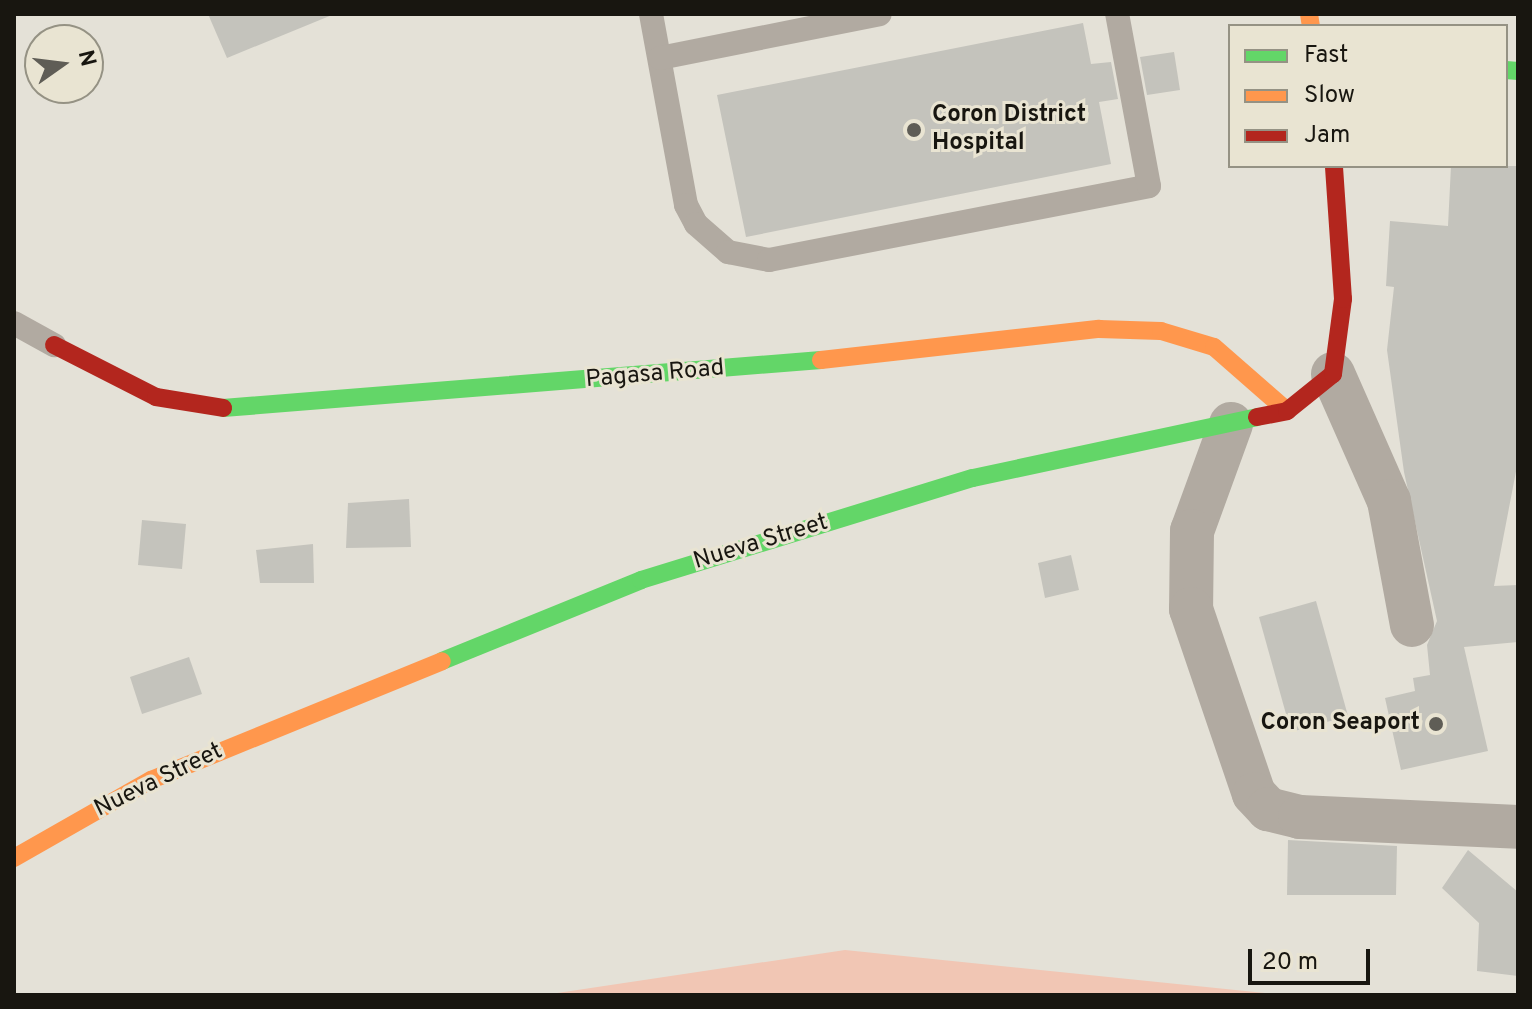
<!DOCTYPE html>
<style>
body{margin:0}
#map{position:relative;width:1532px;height:1009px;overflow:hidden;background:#e4e1d7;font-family:Overpass,sans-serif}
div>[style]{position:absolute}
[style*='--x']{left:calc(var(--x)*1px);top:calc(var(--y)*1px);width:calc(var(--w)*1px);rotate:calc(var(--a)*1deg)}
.green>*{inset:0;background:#f1c6b4}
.building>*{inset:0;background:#c4c3bc}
.lane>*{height:24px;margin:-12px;padding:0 12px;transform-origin:12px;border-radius:12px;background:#b1aaa1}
.street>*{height:44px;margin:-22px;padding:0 22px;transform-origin:22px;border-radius:22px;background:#b1aaa1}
.fast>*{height:18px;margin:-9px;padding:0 9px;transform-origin:9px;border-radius:9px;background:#63d668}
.slow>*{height:18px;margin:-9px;padding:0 9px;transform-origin:9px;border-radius:9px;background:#ff974d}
.jam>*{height:18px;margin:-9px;padding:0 9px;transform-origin:9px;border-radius:9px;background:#b3261e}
.dots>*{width:22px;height:22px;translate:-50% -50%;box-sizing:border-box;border:4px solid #e9e4d2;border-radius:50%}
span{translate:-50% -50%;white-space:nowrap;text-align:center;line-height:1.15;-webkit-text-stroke:6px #e9e4d2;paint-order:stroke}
.poi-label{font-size:24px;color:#181610;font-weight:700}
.left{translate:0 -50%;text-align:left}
.right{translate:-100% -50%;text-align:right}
.street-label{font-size:24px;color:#181610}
.frame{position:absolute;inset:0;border:16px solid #181610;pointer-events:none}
.legend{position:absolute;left:1228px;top:24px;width:280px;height:144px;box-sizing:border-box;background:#e9e4d2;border:2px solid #959284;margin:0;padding:10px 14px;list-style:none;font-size:24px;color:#181610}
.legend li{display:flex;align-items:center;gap:16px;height:40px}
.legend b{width:40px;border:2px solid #959284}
.north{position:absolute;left:24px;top:24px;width:80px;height:80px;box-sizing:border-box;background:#e9e4d2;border:2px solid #959284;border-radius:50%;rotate:76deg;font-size:22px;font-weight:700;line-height:32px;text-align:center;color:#181610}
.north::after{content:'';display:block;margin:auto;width:28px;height:36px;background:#5f5d56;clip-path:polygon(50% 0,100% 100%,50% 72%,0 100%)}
.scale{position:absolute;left:1248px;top:949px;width:122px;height:36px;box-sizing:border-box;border:4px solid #181610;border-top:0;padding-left:10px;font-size:24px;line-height:28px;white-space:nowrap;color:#181610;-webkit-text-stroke:6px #e9e4d2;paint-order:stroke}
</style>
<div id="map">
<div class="green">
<div style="clip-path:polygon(845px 950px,1283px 995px,544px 995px)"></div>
</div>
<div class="building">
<div style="clip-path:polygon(208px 14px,331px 14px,332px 15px,227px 58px)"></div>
<div style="clip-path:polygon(1083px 23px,1091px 64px,1111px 62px,1118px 99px,1099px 102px,1111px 164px,746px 237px,717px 95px)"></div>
<div style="clip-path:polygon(1174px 52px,1180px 90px,1147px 95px,1140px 57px)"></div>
<div style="clip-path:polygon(1451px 166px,1518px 166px,1518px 461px,1494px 586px,1518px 585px,1518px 642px,1464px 647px,1488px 751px,1401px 770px,1385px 698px,1415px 691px,1413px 678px,1430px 675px,1427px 645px,1437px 621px,1404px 472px,1387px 350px,1394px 287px,1386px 286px,1390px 221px,1448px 226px)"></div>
<div style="clip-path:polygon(409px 499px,411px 547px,346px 548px,348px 503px)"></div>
<div style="clip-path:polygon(142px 520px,186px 524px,182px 569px,138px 565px)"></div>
<div style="clip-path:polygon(313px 544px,314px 583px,260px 583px,256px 550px)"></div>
<div style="clip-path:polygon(1071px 555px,1079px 590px,1045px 598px,1038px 563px)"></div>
<div style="clip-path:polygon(1316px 601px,1348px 716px,1291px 732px,1259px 617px)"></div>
<div style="clip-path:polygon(189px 657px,202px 694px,142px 714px,130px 677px)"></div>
<div style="clip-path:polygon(1288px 840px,1397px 846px,1396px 895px,1287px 895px)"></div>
<div style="clip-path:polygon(1468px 850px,1518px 892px,1518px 976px,1477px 971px,1479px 923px,1442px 888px)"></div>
</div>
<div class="lane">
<div style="--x:651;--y:14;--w:194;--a:79.6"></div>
<div style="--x:686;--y:205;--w:21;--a:62"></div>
<div style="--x:696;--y:224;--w:43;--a:41.2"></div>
<div style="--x:728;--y:252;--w:42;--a:11"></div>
<div style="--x:769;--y:260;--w:387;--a:-11"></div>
<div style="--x:1149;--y:186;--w:175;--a:-100.5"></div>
<div style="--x:660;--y:58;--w:224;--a:-11.3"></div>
<div style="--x:14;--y:323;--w:46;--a:28.8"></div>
</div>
<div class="street">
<div style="--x:1333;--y:374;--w:139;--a:66.2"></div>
<div style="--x:1389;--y:501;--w:126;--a:79.5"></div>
<div style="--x:1231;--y:424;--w:114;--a:110"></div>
<div style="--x:1192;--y:531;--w:78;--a:90.7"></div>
<div style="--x:1191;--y:609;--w:195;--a:71.2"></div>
<div style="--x:1254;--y:794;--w:21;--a:47"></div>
<div style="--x:1268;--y:809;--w:33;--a:14"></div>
<div style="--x:1300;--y:817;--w:218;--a:2.6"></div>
</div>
<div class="fast">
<div style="--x:1506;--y:70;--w:12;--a:5"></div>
<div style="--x:223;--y:408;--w:600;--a:-4.59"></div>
<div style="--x:442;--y:661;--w:215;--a:-22.1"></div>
<div style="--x:641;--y:580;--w:347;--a:-17.1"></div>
<div style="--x:973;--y:478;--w:290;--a:-12.1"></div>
</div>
<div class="slow">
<div style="--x:1309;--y:14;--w:12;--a:81"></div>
<div style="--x:821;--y:360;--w:280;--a:-6.4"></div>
<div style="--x:1099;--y:329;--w:62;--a:1.8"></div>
<div style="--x:1161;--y:331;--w:55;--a:16.8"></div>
<div style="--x:1214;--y:347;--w:97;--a:41.2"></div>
<div style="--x:14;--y:858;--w:158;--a:-29.7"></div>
<div style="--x:151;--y:780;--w:314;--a:-22.2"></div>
</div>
<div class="jam">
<div style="--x:54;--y:345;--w:114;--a:27"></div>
<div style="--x:156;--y:397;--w:68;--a:9.3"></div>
<div style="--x:1257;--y:417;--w:31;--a:-11"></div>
<div style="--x:1287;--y:411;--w:59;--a:-38.8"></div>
<div style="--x:1333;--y:374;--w:76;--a:-82.4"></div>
<div style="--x:1343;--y:299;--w:133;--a:-93.9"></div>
</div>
<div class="dots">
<div style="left:914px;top:130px;background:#5f5d56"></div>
<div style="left:1436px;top:724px;background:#5f5d56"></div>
</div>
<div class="poi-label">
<span class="left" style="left:932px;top:130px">Coron District<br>Hospital</span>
<span class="right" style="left:1420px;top:724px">Coron Seaport</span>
</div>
<div class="street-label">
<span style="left:655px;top:375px;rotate:-5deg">Pagasa Road</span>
<span style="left:761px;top:543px;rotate:-17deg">Nueva Street</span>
<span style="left:159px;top:781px;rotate:-26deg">Nueva Street</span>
</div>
<div class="frame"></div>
<ul class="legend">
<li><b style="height:10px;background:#63d668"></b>Fast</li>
<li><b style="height:10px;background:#ff974d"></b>Slow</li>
<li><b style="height:10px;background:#b3261e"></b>Jam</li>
</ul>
<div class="north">N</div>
<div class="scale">20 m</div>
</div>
